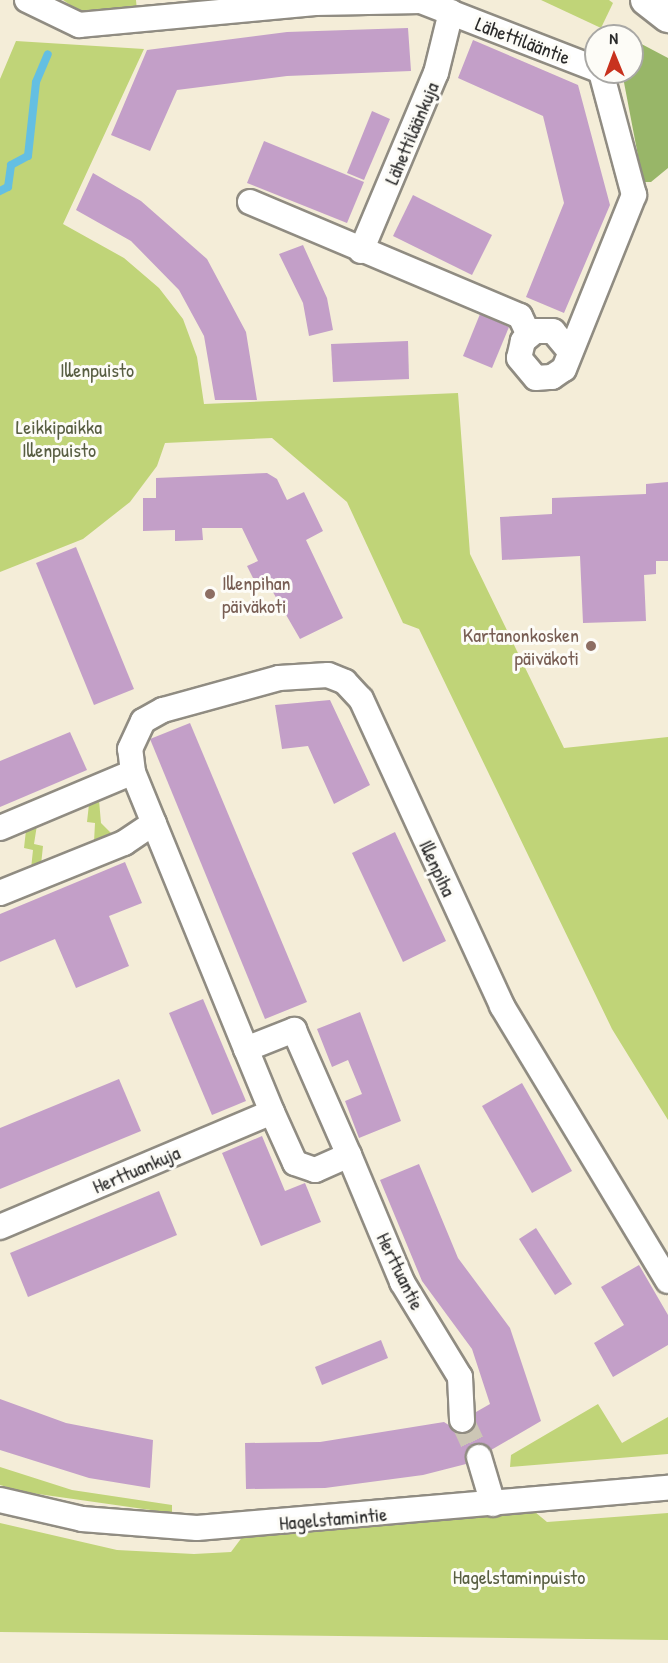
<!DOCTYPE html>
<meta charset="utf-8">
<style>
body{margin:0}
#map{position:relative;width:668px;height:1663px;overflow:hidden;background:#f4edd8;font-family:"Patrick Hand",sans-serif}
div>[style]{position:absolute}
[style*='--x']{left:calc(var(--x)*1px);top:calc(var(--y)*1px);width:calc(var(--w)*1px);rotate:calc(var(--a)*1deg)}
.green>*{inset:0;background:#c0d478}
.forest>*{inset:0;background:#98b668}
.stream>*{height:8px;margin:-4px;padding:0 4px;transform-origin:4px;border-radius:4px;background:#64bfe2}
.building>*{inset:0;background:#c39fc8}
.minor-tunnel>*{height:24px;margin-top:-12px;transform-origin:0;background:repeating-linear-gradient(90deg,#ccc6b5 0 24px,transparent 0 36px)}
.roads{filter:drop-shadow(2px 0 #908c82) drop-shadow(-2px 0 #908c82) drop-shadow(0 2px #908c82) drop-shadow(0 -2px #908c82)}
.minor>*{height:24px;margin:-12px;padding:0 12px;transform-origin:12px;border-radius:12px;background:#fff}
.tertiary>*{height:30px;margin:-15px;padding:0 15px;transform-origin:15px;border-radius:15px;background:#fff}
.dots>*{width:16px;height:16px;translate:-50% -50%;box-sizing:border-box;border:3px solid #fdfcf7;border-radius:50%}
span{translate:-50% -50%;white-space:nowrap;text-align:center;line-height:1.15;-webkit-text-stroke:6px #fdfcf7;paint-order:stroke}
.street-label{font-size:20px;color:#2b2b2b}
.park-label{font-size:20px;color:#585e42}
.education-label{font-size:20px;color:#785e54}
.left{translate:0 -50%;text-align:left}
.right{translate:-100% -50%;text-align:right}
.north{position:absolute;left:584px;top:24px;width:60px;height:60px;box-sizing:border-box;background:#fdfcf7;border:2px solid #a9a8a5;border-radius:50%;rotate:359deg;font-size:16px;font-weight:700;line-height:24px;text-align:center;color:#2b2b2b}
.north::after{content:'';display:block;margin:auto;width:21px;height:27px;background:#c8321e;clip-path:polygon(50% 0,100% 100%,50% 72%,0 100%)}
</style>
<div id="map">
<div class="green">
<div style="clip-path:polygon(63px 0,136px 0,137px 11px,82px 13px)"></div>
<div style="clip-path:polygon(541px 0,609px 0,613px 3px,601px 28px)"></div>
<div style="clip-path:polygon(16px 41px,144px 49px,63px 224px,124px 258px,159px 288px,183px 319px,197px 357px,204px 404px,458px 393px,470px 554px,564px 748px,668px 737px,668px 1120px,612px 1029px,419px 629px,403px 623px,347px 502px,272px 438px,165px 443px,157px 466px,130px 502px,83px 539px,0 572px,0 79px)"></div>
<div style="clip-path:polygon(99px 800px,101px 823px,113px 835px,94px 842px,95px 823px,87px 822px,89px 804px)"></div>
<div style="clip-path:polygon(37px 825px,34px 844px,43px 846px,41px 865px,31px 869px,33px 850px,24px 848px,26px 830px)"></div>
<div style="clip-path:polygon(598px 1404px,622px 1443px,668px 1417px,668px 1454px,510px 1467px,511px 1455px)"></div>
<div style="clip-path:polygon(0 1467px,72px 1490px,172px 1505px,172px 1513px,24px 1492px,0 1485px)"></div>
<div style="clip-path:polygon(535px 1512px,547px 1522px,668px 1513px,668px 1640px,0 1632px,0 1523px,117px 1550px,194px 1554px,231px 1552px,243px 1536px)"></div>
</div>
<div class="forest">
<div style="clip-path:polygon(632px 39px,668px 58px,668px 168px,651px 182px,643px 182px,622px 72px,632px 72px)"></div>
</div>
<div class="stream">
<div style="--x:0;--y:191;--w:9;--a:-27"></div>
<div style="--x:8;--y:187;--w:22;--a:-82"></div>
<div style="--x:11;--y:165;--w:19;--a:-28"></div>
<div style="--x:28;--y:156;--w:74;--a:-83.8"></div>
<div style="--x:36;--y:82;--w:30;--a:-67"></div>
</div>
<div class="building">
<div style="clip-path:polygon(408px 28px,411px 71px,287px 76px,177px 90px,150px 151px,111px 135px,147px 50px,287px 32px)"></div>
<div style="clip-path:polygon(473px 40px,578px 85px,610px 205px,564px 313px,526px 297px,564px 203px,543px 116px,458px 78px)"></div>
<div style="clip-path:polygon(372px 111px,390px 119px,364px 180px,347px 173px)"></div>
<div style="clip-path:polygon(264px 141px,364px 182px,347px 223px,247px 183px)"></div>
<div style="clip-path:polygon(93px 173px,141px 201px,207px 259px,246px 332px,257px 400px,215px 400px,204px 336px,179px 290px,131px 241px,76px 210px)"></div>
<div style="clip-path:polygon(413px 195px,492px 235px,472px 275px,393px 236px)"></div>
<div style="clip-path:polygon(303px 245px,327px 298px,333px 330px,309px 336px,303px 303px,279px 254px)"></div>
<div style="clip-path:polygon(480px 314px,509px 327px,492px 368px,463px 356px)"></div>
<div style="clip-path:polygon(408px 341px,409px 379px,333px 382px,331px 344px)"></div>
<div style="clip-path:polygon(267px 473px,277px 479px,287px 500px,304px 492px,323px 531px,306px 540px,343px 618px,300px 639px,270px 587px,260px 592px,247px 566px,258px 561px,242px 528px,202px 528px,203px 540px,175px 541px,175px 530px,143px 531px,143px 498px,156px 498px,156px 478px)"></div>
<div style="clip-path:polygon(668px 482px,668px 561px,656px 561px,656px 574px,644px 575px,646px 621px,583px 623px,580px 556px,502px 560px,500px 517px,552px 514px,552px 498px,646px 494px,646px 484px)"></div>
<div style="clip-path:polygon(76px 547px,134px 689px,94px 705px,36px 563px)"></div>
<div style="clip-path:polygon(330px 700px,370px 785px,334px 804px,308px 746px,282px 749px,275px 705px)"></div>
<div style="clip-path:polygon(190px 723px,307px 1002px,265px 1019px,150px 739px)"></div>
<div style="clip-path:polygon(70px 732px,87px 770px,0 807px,0 761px)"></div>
<div style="clip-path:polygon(395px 832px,446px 941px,403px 962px,352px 853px)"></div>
<div style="clip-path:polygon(125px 862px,142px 903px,109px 916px,129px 966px,76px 988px,55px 939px,0 962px,0 914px)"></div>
<div style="clip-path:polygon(203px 999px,246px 1101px,212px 1115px,169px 1013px)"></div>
<div style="clip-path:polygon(360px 1012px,401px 1121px,359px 1138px,345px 1101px,362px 1094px,348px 1060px,332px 1067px,317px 1029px)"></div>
<div style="clip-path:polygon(119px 1079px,141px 1131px,0 1189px,0 1128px)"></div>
<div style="clip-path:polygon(522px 1083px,572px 1171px,532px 1193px,482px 1106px)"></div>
<div style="clip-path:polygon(262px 1136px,285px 1191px,305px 1183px,321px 1222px,261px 1246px,222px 1153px)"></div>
<div style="clip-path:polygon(419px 1164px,458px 1258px,510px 1328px,541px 1421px,491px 1450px,474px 1444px,465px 1453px,466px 1464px,423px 1475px,325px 1488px,246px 1489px,245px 1443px,320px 1442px,444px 1422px,463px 1434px,474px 1427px,476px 1412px,490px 1404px,472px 1349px,422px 1281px,380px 1180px)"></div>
<div style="clip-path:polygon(159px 1191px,177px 1235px,28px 1297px,10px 1253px)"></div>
<div style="clip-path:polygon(536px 1228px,572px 1284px,555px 1295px,519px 1239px)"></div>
<div style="clip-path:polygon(639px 1265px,668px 1315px,668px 1345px,613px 1377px,594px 1343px,624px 1325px,601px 1287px)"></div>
<div style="clip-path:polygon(381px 1340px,388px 1358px,322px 1385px,315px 1367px)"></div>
<div style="clip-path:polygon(0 1399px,66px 1423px,153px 1440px,150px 1488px,89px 1478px,0 1450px)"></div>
</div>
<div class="minor-tunnel">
<div style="--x:462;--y:1420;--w:41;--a:65.3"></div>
</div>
<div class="roads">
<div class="minor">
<div style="--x:27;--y:0;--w:58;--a:25.7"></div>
<div style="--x:79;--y:25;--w:237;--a:-5.3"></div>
<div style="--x:315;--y:3;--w:106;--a:-1.1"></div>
<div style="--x:421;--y:1;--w:188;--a:21.2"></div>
<div style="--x:250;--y:202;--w:293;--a:22.9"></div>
<div style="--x:520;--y:316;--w:21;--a:65"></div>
<div style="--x:361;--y:251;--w:193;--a:-67.2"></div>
<div style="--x:436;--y:73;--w:63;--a:-76.2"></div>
<div style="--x:568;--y:349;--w:23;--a:-130"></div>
<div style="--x:553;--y:331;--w:18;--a:180"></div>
<div style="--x:535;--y:331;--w:16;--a:140"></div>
<div style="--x:523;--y:341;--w:17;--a:103"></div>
<div style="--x:519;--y:358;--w:26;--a:50"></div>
<div style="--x:536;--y:378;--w:16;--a:-4"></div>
<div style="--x:552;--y:377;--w:14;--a:-34"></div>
<div style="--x:564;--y:369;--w:188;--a:-68.1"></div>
<div style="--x:634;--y:195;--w:127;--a:-105"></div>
<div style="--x:0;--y:828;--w:144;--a:-22.8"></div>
<div style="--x:0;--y:893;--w:134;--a:-22"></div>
<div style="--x:124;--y:843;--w:36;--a:-34"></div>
<div style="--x:246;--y:1049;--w:52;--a:-21.6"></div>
<div style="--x:294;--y:1030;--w:137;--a:66.3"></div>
<div style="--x:349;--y:1155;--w:37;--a:156"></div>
<div style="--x:315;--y:1170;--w:21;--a:-161"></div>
<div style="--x:295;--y:1163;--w:56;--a:-114.3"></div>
<div style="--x:272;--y:1112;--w:68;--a:-112.4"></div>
<div style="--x:246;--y:1049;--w:299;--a:-112.2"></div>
<div style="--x:133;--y:772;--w:23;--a:-97"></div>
<div style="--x:130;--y:749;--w:31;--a:-65"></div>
<div style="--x:143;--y:721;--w:23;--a:-29"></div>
<div style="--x:163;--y:710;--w:120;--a:-15.4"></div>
<div style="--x:279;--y:678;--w:49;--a:-3.5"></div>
<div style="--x:328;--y:675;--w:18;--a:22"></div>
<div style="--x:345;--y:682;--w:23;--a:47"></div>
<div style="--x:361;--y:699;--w:338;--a:65.3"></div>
<div style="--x:502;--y:1006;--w:321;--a:58.9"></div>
<div style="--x:349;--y:1155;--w:138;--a:67.3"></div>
<div style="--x:402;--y:1282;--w:111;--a:58.6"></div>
<div style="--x:460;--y:1377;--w:43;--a:87.3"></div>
<div style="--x:0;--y:1227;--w:295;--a:-22.9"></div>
<div style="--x:479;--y:1457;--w:49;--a:73.4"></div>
<div style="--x:0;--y:1500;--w:84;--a:13"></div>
<div style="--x:82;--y:1519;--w:115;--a:4.5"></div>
<div style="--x:197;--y:1528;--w:473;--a:-4.9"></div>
</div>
<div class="tertiary">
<div style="--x:646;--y:0;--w:28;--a:38"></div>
</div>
</div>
<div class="dots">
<div style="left:210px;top:594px;background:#8d6e63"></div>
<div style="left:591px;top:646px;background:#8d6e63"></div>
</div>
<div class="street-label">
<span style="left:523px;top:40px;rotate:21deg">Lähettilääntie</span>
<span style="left:411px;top:133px;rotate:-67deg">Lähettiläänkuja</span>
<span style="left:438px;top:868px;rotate:65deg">Illenpiha</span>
<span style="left:136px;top:1169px;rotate:-23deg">Herttuankuja</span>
<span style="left:401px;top:1271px;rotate:64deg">Herttuantie</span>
<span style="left:333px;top:1518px;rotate:-5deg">Hagelstamintie</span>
</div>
<div class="park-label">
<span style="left:97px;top:369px">Illenpuisto</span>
<span style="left:59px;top:438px">Leikkipaikka<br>Illenpuisto</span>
<span style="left:519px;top:1576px">Hagelstaminpuisto</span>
</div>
<div class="education-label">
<span class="left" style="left:222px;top:594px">Illenpihan<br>päiväkoti</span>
<span class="right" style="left:579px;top:646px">Kartanonkosken<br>päiväkoti</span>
</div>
<div class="north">N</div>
</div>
